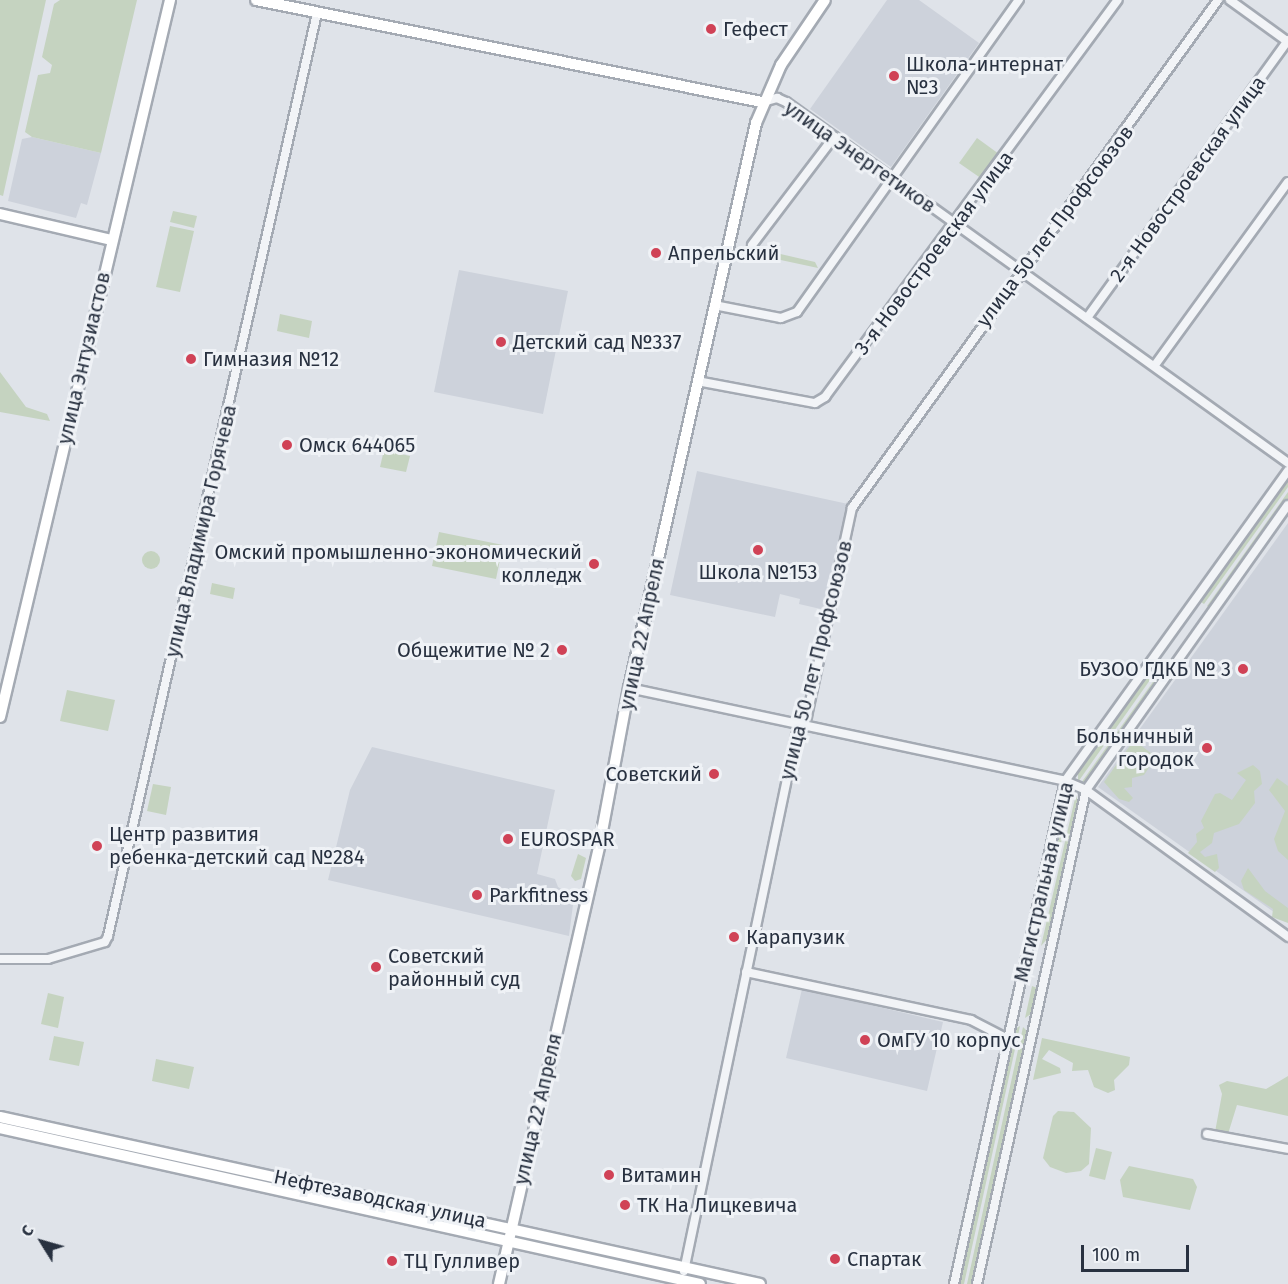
<!DOCTYPE html>
<meta charset="utf-8">
<style>
body{margin:0}
#map{position:relative;width:1288px;height:1284px;overflow:hidden;background:#dfe3e9;font-family:"Fira Sans",sans-serif}
div>[style]{position:absolute}
[style*='--x']{left:calc(var(--x)*1px);top:calc(var(--y)*1px);width:calc(var(--w)*1px);rotate:calc(var(--a)*1deg)}
.built>*{inset:0;background:#cdd2db}
.green>*{inset:0;background:#c5d3c0}
.round{border-radius:50%}
.roads{filter:drop-shadow(2px 0 #a4aab3) drop-shadow(-2px 0 #a4aab3) drop-shadow(0 2px #a4aab3) drop-shadow(0 -2px #a4aab3)}
.street>*{height:8px;margin:-4px;padding:0 4px;transform-origin:4px;border-radius:4px;background:#f2f4f7}
.secondary>*{height:10px;margin:-5px;padding:0 5px;transform-origin:5px;border-radius:5px;background:#fff}
.dots>*{width:16px;height:16px;translate:-50% -50%;box-sizing:border-box;border:3px solid #eff2f6;border-radius:50%}
span{translate:-50% -50%;white-space:nowrap;text-align:center;line-height:1.15;-webkit-text-stroke:6px #eff2f6;paint-order:stroke}
.poi-label{font-size:20px;color:#283140}
.left{translate:0 -50%;text-align:left}
.right{translate:-100% -50%;text-align:right}
.street-label{font-size:20px;color:#283140}
.north{position:absolute;left:12px;top:1212px;width:60px;height:60px;-webkit-text-stroke:4px #eff2f6;paint-order:stroke;rotate:307deg;font-size:16px;font-weight:700;line-height:24px;text-align:center;color:#283140}
.north::after{content:'';display:block;margin:auto;width:21px;height:27px;background:#283140;clip-path:polygon(50% 0,100% 100%,50% 72%,0 100%)}
.scale{position:absolute;left:1081px;top:1245px;width:108px;height:27px;box-sizing:border-box;border:3px solid #283140;border-top:0;padding-left:8px;font-size:18px;line-height:21px;white-space:nowrap;color:#283140;-webkit-text-stroke:4px #eff2f6;paint-order:stroke}
</style>
<div id="map">
<div class="built">
<div style="clip-path:polygon(887px 0,919px 0,979px 43px,891px 167px,810px 109px)"></div>
<div style="clip-path:polygon(32px 137px,101px 153px,87px 205px,81px 203px,76px 218px,8px 201px,22px 139px)"></div>
<div style="clip-path:polygon(459px 270px,568px 291px,543px 414px,434px 392px)"></div>
<div style="clip-path:polygon(697px 471px,848px 504px,825px 610px,799px 604px,800px 599px,780px 594px,775px 617px,670px 595px)"></div>
<div style="clip-path:polygon(1288px 523px,1288px 922px,1098px 787px)"></div>
<div style="clip-path:polygon(372px 747px,555px 790px,537px 874px,555px 879px,558px 887px,574px 897px,569px 936px,328px 880px,350px 790px)"></div>
<div style="clip-path:polygon(802px 989px,943px 1022px,927px 1091px,786px 1058px)"></div>
</div>
<div class="green">
<div style="clip-path:polygon(0 0,46px 0,3px 196px,0 195px)"></div>
<div style="clip-path:polygon(60px 0,137px 0,101px 153px,32px 137px,25px 132px,38px 75px,50px 73px,52px 65px,42px 57px,54px 4px)"></div>
<div style="clip-path:polygon(977px 138px,999px 154px,982px 179px,959px 163px)"></div>
<div style="clip-path:polygon(173px 211px,197px 216px,194px 228px,170px 222px)"></div>
<div style="clip-path:polygon(170px 226px,194px 231px,180px 292px,156px 287px)"></div>
<div style="clip-path:polygon(759px 249px,815px 262px,818px 268px,757px 255px)"></div>
<div style="clip-path:polygon(280px 314px,312px 321px,309px 338px,277px 331px)"></div>
<div style="clip-path:polygon(0 372px,26px 407px,47px 414px,50px 421px,0 412px)"></div>
<div style="clip-path:polygon(384px 450px,410px 456px,406px 472px,380px 467px)"></div>
<div style="clip-path:polygon(1288px 481px,1288px 487px,1204px 604px,1201px 602px,1209px 590px)"></div>
<div style="clip-path:polygon(1288px 492px,1288px 499px,1210px 608px,1207px 606px)"></div>
<div style="clip-path:polygon(439px 532px,503px 545px,496px 579px,432px 566px)"></div>
<div class="round" style="left:142px;top:551px;width:18px;height:18px"></div>
<div style="clip-path:polygon(212px 583px,235px 588px,233px 599px,210px 594px)"></div>
<div style="clip-path:polygon(1162px 663px,1078px 782px,1078px 773px,1156px 664px)"></div>
<div style="clip-path:polygon(1165px 665px,1166px 670px,1086px 782px,1081px 783px)"></div>
<div style="clip-path:polygon(67px 690px,115px 700px,108px 731px,60px 721px)"></div>
<div style="clip-path:polygon(1134px 740px,1156px 757px,1144px 775px,1132px 778px,1132px 787px,1124px 788px,1133px 798px,1129px 802px,1119px 799px,1104px 782px)"></div>
<div style="clip-path:polygon(1253px 765px,1260px 771px,1262px 784px,1254px 791px,1255px 803px,1239px 824px,1214px 833px,1212px 843px,1200px 852px,1205px 857px,1217px 854px,1219px 868px,1215px 872px,1188px 853px,1197px 842px,1196px 834px,1204px 828px,1201px 821px,1215px 794px,1220px 793px,1232px 800px,1246px 780px,1237px 773px)"></div>
<div style="clip-path:polygon(1277px 778px,1288px 786px,1288px 860px,1278px 851px,1274px 839px,1285px 811px,1269px 790px)"></div>
<div style="clip-path:polygon(153px 784px,171px 787px,166px 815px,147px 811px)"></div>
<div style="clip-path:polygon(1073px 793px,1071px 798px,1038px 946px,1036px 937px,1068px 796px)"></div>
<div style="clip-path:polygon(1076px 794px,1078px 802px,1048px 938px,1041px 946px)"></div>
<div style="clip-path:polygon(578px 854px,586px 858px,581px 879px,575px 881px,571px 876px)"></div>
<div style="clip-path:polygon(1248px 868px,1265px 891px,1288px 908px,1288px 923px,1272px 917px,1273px 909px,1244px 890px,1241px 881px)"></div>
<div style="clip-path:polygon(1032px 986px,1037px 988px,1031px 1014px,1025px 1018px)"></div>
<div style="clip-path:polygon(48px 993px,64px 997px,58px 1028px,41px 1024px)"></div>
<div style="clip-path:polygon(1020px 1026px,964px 1284px,959px 1284px,1015px 1029px)"></div>
<div style="clip-path:polygon(1023px 1027px,1027px 1031px,972px 1284px,967px 1284px)"></div>
<div style="clip-path:polygon(54px 1036px,84px 1042px,79px 1066px,49px 1060px)"></div>
<div style="clip-path:polygon(1042px 1038px,1130px 1057px,1129px 1065px,1114px 1080px,1115px 1090px,1108px 1093px,1094px 1087px,1088px 1070px,1072px 1071px,1073px 1063px,1049px 1050px,1042px 1059px,1060px 1068px,1061px 1073px,1033px 1080px)"></div>
<div style="clip-path:polygon(156px 1059px,194px 1067px,189px 1089px,152px 1081px)"></div>
<div style="clip-path:polygon(1288px 1076px,1288px 1116px,1237px 1105px,1228px 1134px,1215px 1132px,1222px 1094px,1219px 1085px,1227px 1081px,1266px 1089px)"></div>
<div style="clip-path:polygon(1058px 1111px,1074px 1112px,1091px 1128px,1089px 1164px,1081px 1171px,1066px 1173px,1050px 1167px,1043px 1158px,1053px 1116px)"></div>
<div style="clip-path:polygon(1096px 1148px,1112px 1152px,1105px 1180px,1089px 1176px)"></div>
<div style="clip-path:polygon(1129px 1166px,1193px 1179px,1197px 1187px,1190px 1210px,1123px 1197px,1120px 1180px)"></div>
</div>
<div class="roads">
<div class="street">
<div style="--x:1230;--y:0;--w:72;--a:35.9"></div>
<div style="--x:763;--y:102;--w:15;--a:-16"></div>
<div style="--x:777;--y:98;--w:10;--a:24"></div>
<div style="--x:786;--y:102;--w:618;--a:35.72"></div>
<div style="--x:752;--y:245;--w:136;--a:-52.8"></div>
<div style="--x:714;--y:305;--w:68;--a:11"></div>
<div style="--x:781;--y:318;--w:17;--a:-21"></div>
<div style="--x:797;--y:312;--w:383;--a:-54.6"></div>
<div style="--x:1087;--y:318;--w:343;--a:-54.1"></div>
<div style="--x:1155;--y:365;--w:226;--a:-54"></div>
<div style="--x:697;--y:381;--w:120;--a:10.6"></div>
<div style="--x:815;--y:403;--w:12;--a:-31"></div>
<div style="--x:825;--y:397;--w:493;--a:-53.6"></div>
<div style="--x:629;--y:688;--w:446;--a:12"></div>
<div style="--x:1065;--y:781;--w:23;--a:23"></div>
<div style="--x:1086;--y:790;--w:250;--a:36"></div>
<div style="--x:0;--y:959;--w:48;--a:0"></div>
<div style="--x:48;--y:959;--w:59;--a:-16.6"></div>
<div style="--x:105;--y:942;--w:7;--a:-63"></div>
<div style="--x:108;--y:936;--w:946;--a:-77.24"></div>
<div style="--x:746;--y:972;--w:230;--a:12"></div>
<div style="--x:971;--y:1020;--w:42;--a:27.2"></div>
<div style="--x:1207;--y:1134;--w:82;--a:10.5"></div>
<div style="--x:684;--y:1271;--w:547;--a:-78.18"></div>
<div style="--x:796;--y:736;--w:23;--a:-61"></div>
<div style="--x:807;--y:716;--w:213;--a:-77.8"></div>
<div style="--x:852;--y:508;--w:626;--a:-54.23"></div>
<div style="--x:954;--y:1284;--w:515;--a:-77.56"></div>
<div style="--x:1065;--y:781;--w:382;--a:-54.3"></div>
<div style="--x:977;--y:1284;--w:506;--a:-77.56"></div>
<div style="--x:1086;--y:790;--w:349;--a:-54.7"></div>
</div>
<div class="secondary">
<div style="--x:256;--y:0;--w:516;--a:11.4"></div>
<div style="--x:0;--y:214;--w:115;--a:13.1"></div>
<div style="--x:0;--y:717;--w:737;--a:-76.66"></div>
<div style="--x:0;--y:1117;--w:778;--a:12.39"></div>
<div style="--x:0;--y:1128;--w:717;--a:12.56"></div>
<div style="--x:499;--y:1284;--w:458;--a:-77.1"></div>
<div style="--x:601;--y:837;--w:152;--a:-79.4"></div>
<div style="--x:629;--y:688;--w:579;--a:-77.33"></div>
<div style="--x:756;--y:123;--w:63;--a:-66.7"></div>
<div style="--x:781;--y:65;--w:78;--a:-55.9"></div>
</div>
</div>
<div class="dots">
<div style="left:711px;top:29px;background:#d04256"></div>
<div style="left:894px;top:76px;background:#d04256"></div>
<div style="left:656px;top:253px;background:#d04256"></div>
<div style="left:501px;top:342px;background:#d04256"></div>
<div style="left:191px;top:359px;background:#d04256"></div>
<div style="left:287px;top:445px;background:#d04256"></div>
<div style="left:758px;top:550px;background:#d04256"></div>
<div style="left:594px;top:564px;background:#d04256"></div>
<div style="left:562px;top:650px;background:#d04256"></div>
<div style="left:1243px;top:669px;background:#d04256"></div>
<div style="left:1207px;top:748px;background:#d04256"></div>
<div style="left:714px;top:774px;background:#d04256"></div>
<div style="left:508px;top:839px;background:#d04256"></div>
<div style="left:97px;top:846px;background:#d04256"></div>
<div style="left:477px;top:895px;background:#d04256"></div>
<div style="left:734px;top:937px;background:#d04256"></div>
<div style="left:376px;top:967px;background:#d04256"></div>
<div style="left:865px;top:1040px;background:#d04256"></div>
<div style="left:609px;top:1175px;background:#d04256"></div>
<div style="left:625px;top:1205px;background:#d04256"></div>
<div style="left:835px;top:1259px;background:#d04256"></div>
<div style="left:392px;top:1261px;background:#d04256"></div>
</div>
<div class="poi-label">
<span class="left" style="left:723px;top:29px">Гефест</span>
<span class="left" style="left:906px;top:76px">Школа-интернат<br>№3</span>
<span class="left" style="left:668px;top:253px">Апрельский</span>
<span class="left" style="left:513px;top:342px">Детский сад №337</span>
<span class="left" style="left:203px;top:359px">Гимназия №12</span>
<span class="left" style="left:299px;top:445px">Омск 644065</span>
<span class="right" style="left:582px;top:564px">Омский промышленно-экономический<br>колледж</span>
<span style="left:758px;top:572px">Школа №153</span>
<span class="right" style="left:550px;top:650px">Общежитие № 2</span>
<span class="right" style="left:1231px;top:669px">БУЗОО ГДКБ № 3</span>
<span class="right" style="left:1194px;top:748px">Больничный<br>городок</span>
<span class="right" style="left:702px;top:774px">Советский</span>
<span class="left" style="left:109px;top:846px">Центр развития<br>ребенка-детский сад №284</span>
<span class="left" style="left:520px;top:839px">EUROSPAR</span>
<span class="left" style="left:489px;top:895px">Parkfitness</span>
<span class="left" style="left:746px;top:937px">Карапузик</span>
<span class="left" style="left:388px;top:968px">Советский<br>районный суд</span>
<span class="left" style="left:877px;top:1040px">ОмГУ 10 корпус</span>
<span class="left" style="left:621px;top:1175px">Витамин</span>
<span class="left" style="left:637px;top:1205px">ТК На Лицкевича</span>
<span class="left" style="left:847px;top:1259px">Спартак</span>
<span class="left" style="left:404px;top:1261px">ТЦ Гулливер</span>
</div>
<div class="street-label">
<span style="left:860px;top:157px;rotate:35deg">улица Энергетиков</span>
<span style="left:1188px;top:179px;rotate:-54deg">2-я Новостроевская улица</span>
<span style="left:1055px;top:226px;rotate:-53deg">улица 50 лет Профсоюзов</span>
<span style="left:934px;top:253px;rotate:-53deg">3-я Новостроевская улица</span>
<span style="left:84px;top:358px;rotate:-77deg">улица Энтузиастов</span>
<span style="left:201px;top:531px;rotate:-77deg">улица Владимира Горячева</span>
<span style="left:642px;top:634px;rotate:-78deg">улица 22 Апреля</span>
<span style="left:816px;top:660px;rotate:-76deg">улица 50 лет Профсоюзов</span>
<span style="left:1044px;top:882px;rotate:-77deg">Магистральная улица</span>
<span style="left:538px;top:1109px;rotate:-77deg">улица 22 Апреля</span>
<span style="left:380px;top:1199px;rotate:12deg">Нефтезаводская улица</span>
</div>
<div class="north">С</div>
<div class="scale">100 m</div>
</div>
